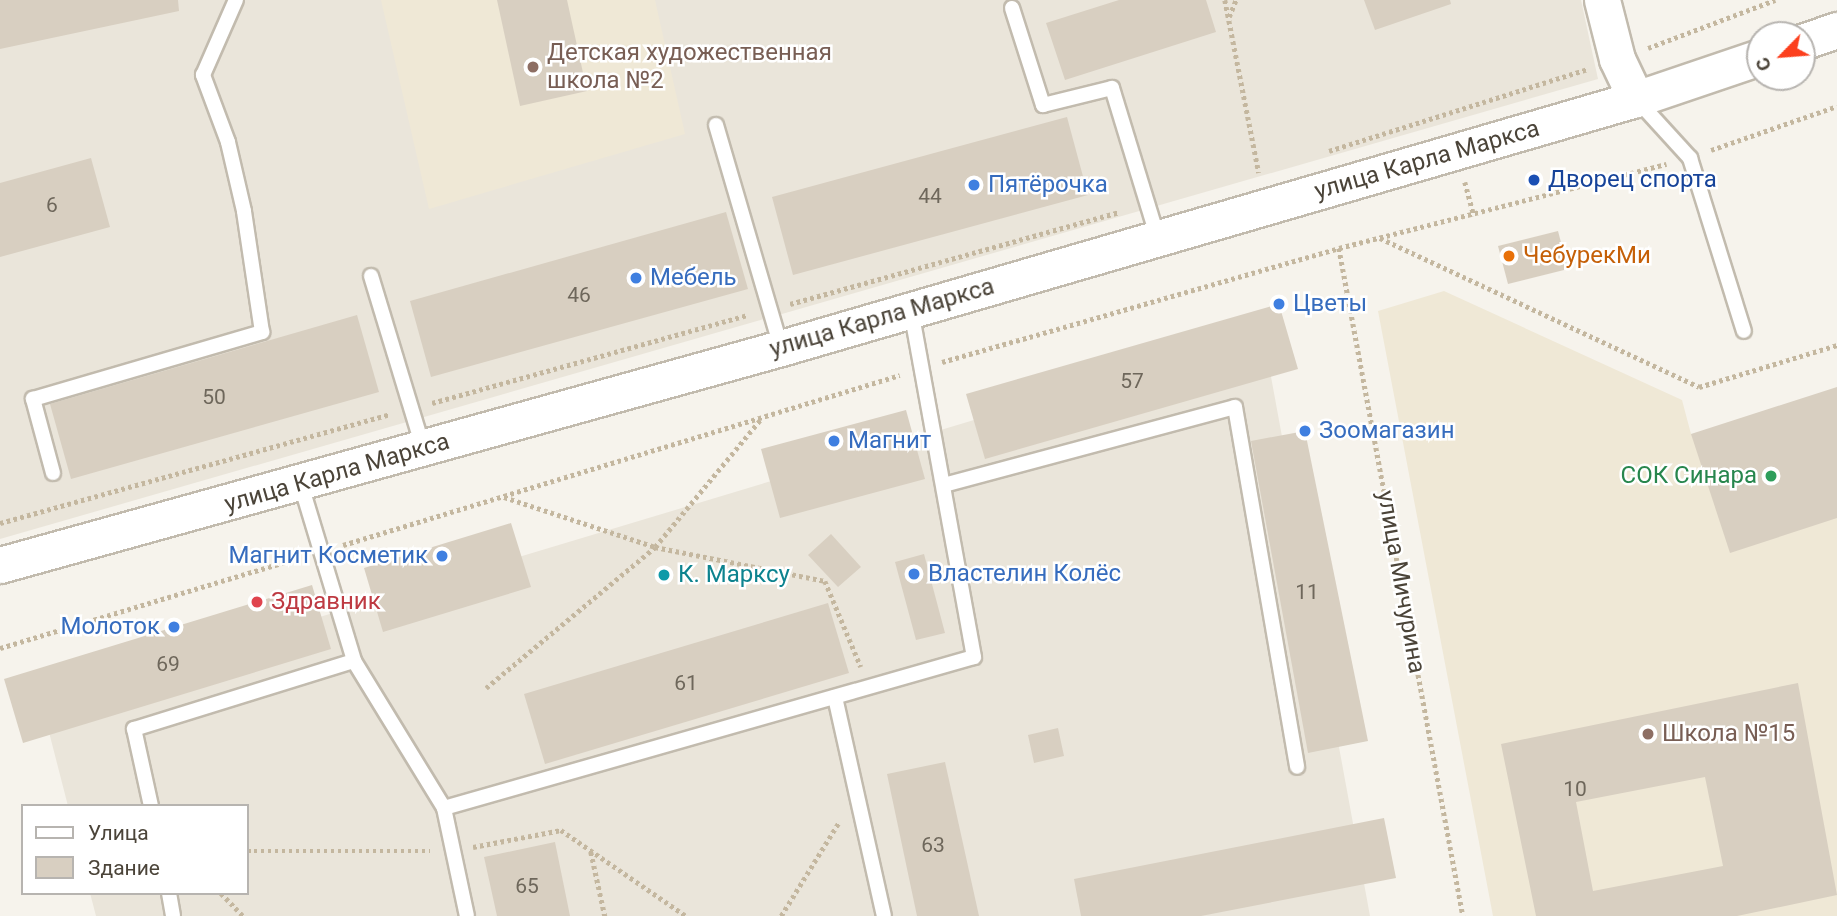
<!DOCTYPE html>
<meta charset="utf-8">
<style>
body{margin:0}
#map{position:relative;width:1837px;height:916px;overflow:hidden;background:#f6f3ec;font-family:Roboto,sans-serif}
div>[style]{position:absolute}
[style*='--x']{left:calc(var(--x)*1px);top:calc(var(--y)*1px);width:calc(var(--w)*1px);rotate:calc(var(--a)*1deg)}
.residential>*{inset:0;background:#eae5da}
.education>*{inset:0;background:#efe8d6}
.building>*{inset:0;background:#d8cfc1}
.path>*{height:4.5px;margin-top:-2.25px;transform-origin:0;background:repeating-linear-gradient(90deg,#c4b79f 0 3.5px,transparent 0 7px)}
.roads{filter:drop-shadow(2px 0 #c2bbae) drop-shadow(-2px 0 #c2bbae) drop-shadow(0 2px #c2bbae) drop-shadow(0 -2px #c2bbae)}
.service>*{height:14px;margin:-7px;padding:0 7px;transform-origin:7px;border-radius:7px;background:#fff}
.tertiary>*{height:35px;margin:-17.5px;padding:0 17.5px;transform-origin:17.5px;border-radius:17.5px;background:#fff}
.dots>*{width:19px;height:19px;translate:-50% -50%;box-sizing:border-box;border:4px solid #fff;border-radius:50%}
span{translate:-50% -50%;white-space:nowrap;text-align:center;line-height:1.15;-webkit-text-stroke:5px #fff;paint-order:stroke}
.number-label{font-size:21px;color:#6e675b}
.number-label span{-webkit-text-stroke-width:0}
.education-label{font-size:24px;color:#785e54}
.left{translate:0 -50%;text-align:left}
.street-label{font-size:24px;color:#4b4439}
.transit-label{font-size:24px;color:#164399}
.shop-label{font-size:24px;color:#366cbe}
.right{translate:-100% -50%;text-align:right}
.food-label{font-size:24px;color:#c56008}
.leisure-label{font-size:24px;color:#27864d}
.culture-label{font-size:24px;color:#0d838f}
.health-label{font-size:24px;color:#be3a42}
.legend{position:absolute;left:21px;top:804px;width:228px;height:91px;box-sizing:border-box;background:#fff;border:2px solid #b7b4b0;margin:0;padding:9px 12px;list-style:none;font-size:21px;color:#4b4439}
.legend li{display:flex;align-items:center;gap:14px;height:35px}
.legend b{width:35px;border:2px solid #b7b4b0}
.north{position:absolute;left:1746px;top:21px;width:70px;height:70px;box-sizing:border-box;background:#fff;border:2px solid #b7b4b0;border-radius:50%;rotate:245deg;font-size:19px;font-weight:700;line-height:28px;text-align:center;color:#4b4439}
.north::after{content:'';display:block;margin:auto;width:24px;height:32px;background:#fc3f1d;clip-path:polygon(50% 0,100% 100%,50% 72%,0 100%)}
</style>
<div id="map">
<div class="residential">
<div style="clip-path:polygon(0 0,1581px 0,1598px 79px,0 539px)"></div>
<div style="clip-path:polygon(1263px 333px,1370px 916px,96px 916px,90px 893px,247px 893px,247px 806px,68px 806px,41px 701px)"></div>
</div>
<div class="education">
<div style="clip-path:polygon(381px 0,655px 0,685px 134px,429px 209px)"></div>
<div style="clip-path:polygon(1444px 291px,1682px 400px,1691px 434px,1837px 518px,1837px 916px,1493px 916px,1378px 311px)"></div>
</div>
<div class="building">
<div style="clip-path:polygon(0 0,178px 0,179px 11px,0 49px)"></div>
<div style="clip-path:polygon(497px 0,567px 0,587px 91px,520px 106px)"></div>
<div style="clip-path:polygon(1119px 0,1206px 0,1216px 32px,1065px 80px,1046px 23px)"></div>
<div style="clip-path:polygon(1364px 0,1450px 0,1451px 4px,1375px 30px)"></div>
<div style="clip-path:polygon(1067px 117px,1088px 195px,793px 275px,772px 197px)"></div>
<div style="clip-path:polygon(91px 158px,110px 227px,0 257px,0 183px)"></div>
<div style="clip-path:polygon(726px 212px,748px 289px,431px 377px,410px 301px)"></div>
<div style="clip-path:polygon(1558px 231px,1568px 269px,1508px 284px,1498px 246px)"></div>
<div style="clip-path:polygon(1279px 304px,1298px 369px,985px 459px,966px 394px)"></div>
<div style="clip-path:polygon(357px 315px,379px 392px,71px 479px,50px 404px)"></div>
<div style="clip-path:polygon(1837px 387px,1837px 518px,1730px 553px,1691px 434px)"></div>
<div style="clip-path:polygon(906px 410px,925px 479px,780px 518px,761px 449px)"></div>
<div style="clip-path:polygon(1305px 431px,1368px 741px,1308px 753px,1251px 441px)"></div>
<div style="clip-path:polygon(511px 523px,531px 587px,383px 632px,364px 568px)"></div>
<div style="clip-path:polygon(831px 534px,861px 567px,838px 587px,808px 555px)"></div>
<div style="clip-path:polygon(924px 554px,945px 633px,916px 640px,895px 562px)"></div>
<div style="clip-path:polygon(312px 585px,331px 649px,23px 743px,4px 679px)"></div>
<div style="clip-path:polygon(828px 603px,849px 673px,545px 764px,524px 694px)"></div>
<div style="clip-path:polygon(evenodd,1798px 683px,1837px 895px,1737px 916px,1536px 916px,1501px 744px,1798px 683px,1705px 777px,1723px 866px,1593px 891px,1576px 802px,1705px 777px)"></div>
<div style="clip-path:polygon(1058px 728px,1064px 756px,1034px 763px,1028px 735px)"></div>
<div style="clip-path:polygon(945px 762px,979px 916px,917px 916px,887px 774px)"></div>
<div style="clip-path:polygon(1384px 818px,1396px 878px,1201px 916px,1081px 916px,1074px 879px)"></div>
<div style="clip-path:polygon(555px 842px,570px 916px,497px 916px,484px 857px)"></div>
</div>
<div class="path">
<div style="--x:1225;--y:0;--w:176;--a:78.9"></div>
<div style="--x:1229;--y:17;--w:18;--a:-68"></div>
<div style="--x:1648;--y:48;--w:136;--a:-20.7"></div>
<div style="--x:1711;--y:150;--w:133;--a:-19.2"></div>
<div style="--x:1329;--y:151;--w:271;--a:-17.6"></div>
<div style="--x:1465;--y:182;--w:35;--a:75"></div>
<div style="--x:1380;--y:238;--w:352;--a:25"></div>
<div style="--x:1699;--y:387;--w:144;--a:-16.9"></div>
<div style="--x:1339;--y:248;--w:679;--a:79.48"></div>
<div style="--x:790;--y:304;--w:342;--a:-15.6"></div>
<div style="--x:942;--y:362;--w:413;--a:-16"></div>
<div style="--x:1339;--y:248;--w:338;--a:-14.4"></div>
<div style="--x:432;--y:403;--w:328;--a:-15.6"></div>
<div style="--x:504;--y:497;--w:159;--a:18.3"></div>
<div style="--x:655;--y:547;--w:173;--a:11.3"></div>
<div style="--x:825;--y:581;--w:93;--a:67.3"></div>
<div style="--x:0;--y:523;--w:405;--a:-15.6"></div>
<div style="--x:343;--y:545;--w:582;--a:-16.97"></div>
<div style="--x:0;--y:648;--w:314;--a:-16.8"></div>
<div style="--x:486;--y:688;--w:220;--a:-39.8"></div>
<div style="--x:655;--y:547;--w:166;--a:-50.4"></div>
<div style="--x:473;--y:847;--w:90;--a:-10.9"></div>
<div style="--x:561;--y:830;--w:152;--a:34.5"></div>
<div style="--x:247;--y:851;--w:183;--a:0"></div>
<div style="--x:591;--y:852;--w:66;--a:77.7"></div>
<div style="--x:221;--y:893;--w:32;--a:46"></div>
<div style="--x:781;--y:916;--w:110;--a:-58.3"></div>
</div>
<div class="roads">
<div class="service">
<div style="--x:1012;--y:8;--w:102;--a:72.3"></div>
<div style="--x:1043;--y:105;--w:71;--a:-13.8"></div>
<div style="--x:1112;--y:88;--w:157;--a:73"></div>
<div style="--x:1637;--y:100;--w:79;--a:47.6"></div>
<div style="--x:1690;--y:158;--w:181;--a:72.7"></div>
<div style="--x:716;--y:125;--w:232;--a:73.7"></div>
<div style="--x:371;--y:276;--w:179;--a:73.1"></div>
<div style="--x:53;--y:473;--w:77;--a:-105.1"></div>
<div style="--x:33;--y:399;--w:239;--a:-16.3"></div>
<div style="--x:262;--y:332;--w:122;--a:-98.5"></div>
<div style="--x:244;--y:211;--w:71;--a:-103.1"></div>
<div style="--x:228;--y:142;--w:72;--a:-110.5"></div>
<div style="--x:203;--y:75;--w:82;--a:-66.3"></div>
<div style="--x:301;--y:485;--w:184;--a:73.2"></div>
<div style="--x:354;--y:661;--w:172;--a:58.5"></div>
<div style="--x:444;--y:808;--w:551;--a:-15.9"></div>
<div style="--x:974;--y:657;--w:353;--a:-100.3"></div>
<div style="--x:944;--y:485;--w:301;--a:-15"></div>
<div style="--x:1235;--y:407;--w:365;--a:80.2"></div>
<div style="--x:835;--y:697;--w:224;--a:77.4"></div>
<div style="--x:151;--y:806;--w:79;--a:-102.4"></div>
<div style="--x:134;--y:729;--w:230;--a:-17.2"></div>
<div style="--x:444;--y:808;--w:110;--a:78"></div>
<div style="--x:169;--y:893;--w:23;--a:80"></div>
</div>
<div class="tertiary">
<div style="--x:1602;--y:0;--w:61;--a:75.7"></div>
<div style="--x:1617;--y:59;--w:44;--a:64.6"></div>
<div style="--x:1802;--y:42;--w:37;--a:-19"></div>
<div style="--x:0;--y:565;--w:811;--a:-15.53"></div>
<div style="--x:781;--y:348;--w:891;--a:-16.24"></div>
<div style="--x:1636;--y:99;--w:131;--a:-18.7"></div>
</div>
</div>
<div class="dots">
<div style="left:533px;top:67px;background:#8d6e63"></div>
<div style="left:1534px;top:180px;background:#1a4fb4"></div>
<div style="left:974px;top:185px;background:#3f7fe0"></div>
<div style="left:1509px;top:256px;background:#e8710a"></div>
<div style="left:636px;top:278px;background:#3f7fe0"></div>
<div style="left:1279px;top:304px;background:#3f7fe0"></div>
<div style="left:1305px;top:431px;background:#3f7fe0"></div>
<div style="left:834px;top:441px;background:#3f7fe0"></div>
<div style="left:1771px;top:476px;background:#2e9e5b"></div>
<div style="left:442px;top:556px;background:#3f7fe0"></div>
<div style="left:914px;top:574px;background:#3f7fe0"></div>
<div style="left:664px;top:575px;background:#0f9aa8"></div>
<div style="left:257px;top:602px;background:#e0444e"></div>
<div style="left:174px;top:627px;background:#3f7fe0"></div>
<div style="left:1648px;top:734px;background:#8d6e63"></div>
</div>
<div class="number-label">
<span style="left:930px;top:196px">44</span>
<span style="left:52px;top:205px">6</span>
<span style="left:579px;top:295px">46</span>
<span style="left:1132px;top:381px">57</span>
<span style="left:214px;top:397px">50</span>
<span style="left:1307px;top:592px">11</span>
<span style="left:168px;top:664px">69</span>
<span style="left:686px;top:683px">61</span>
<span style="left:1575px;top:789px">10</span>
<span style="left:933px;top:845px">63</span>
<span style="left:527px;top:886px">65</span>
</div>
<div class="education-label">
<span class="left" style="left:547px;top:67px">Детская художественная<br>школа №2</span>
<span class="left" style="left:1662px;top:734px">Школа №15</span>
</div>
<div class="street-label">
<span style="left:1427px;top:160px;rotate:-16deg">улица Карла Маркса</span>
<span style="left:882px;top:318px;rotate:-16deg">улица Карла Маркса</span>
<span style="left:337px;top:473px;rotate:-16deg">улица Карла Маркса</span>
<span style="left:1401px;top:582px;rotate:80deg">улица Мичурина</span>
</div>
<div class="transit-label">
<span class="left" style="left:1548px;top:180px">Дворец спорта</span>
</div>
<div class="shop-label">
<span class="left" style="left:988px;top:185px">Пятёрочка</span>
<span class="left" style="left:650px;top:278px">Мебель</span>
<span class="left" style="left:1293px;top:304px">Цветы</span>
<span class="left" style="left:1319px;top:431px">Зоомагазин</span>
<span class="left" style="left:848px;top:441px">Магнит</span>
<span class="right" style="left:428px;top:556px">Магнит Косметик</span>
<span class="left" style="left:928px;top:574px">Властелин Колёс</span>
<span class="right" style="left:160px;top:627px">Молоток</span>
</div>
<div class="food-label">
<span class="left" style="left:1523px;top:256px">ЧебурекМи</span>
</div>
<div class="leisure-label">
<span class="right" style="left:1757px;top:476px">СОК Синара</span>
</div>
<div class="culture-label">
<span class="left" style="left:678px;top:575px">К. Марксу</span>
</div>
<div class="health-label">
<span class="left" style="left:271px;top:602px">Здравник</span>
</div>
<ul class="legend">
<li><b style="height:9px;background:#fff"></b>Улица</li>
<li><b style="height:19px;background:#d8cfc1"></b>Здание</li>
</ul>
<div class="north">С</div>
</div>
